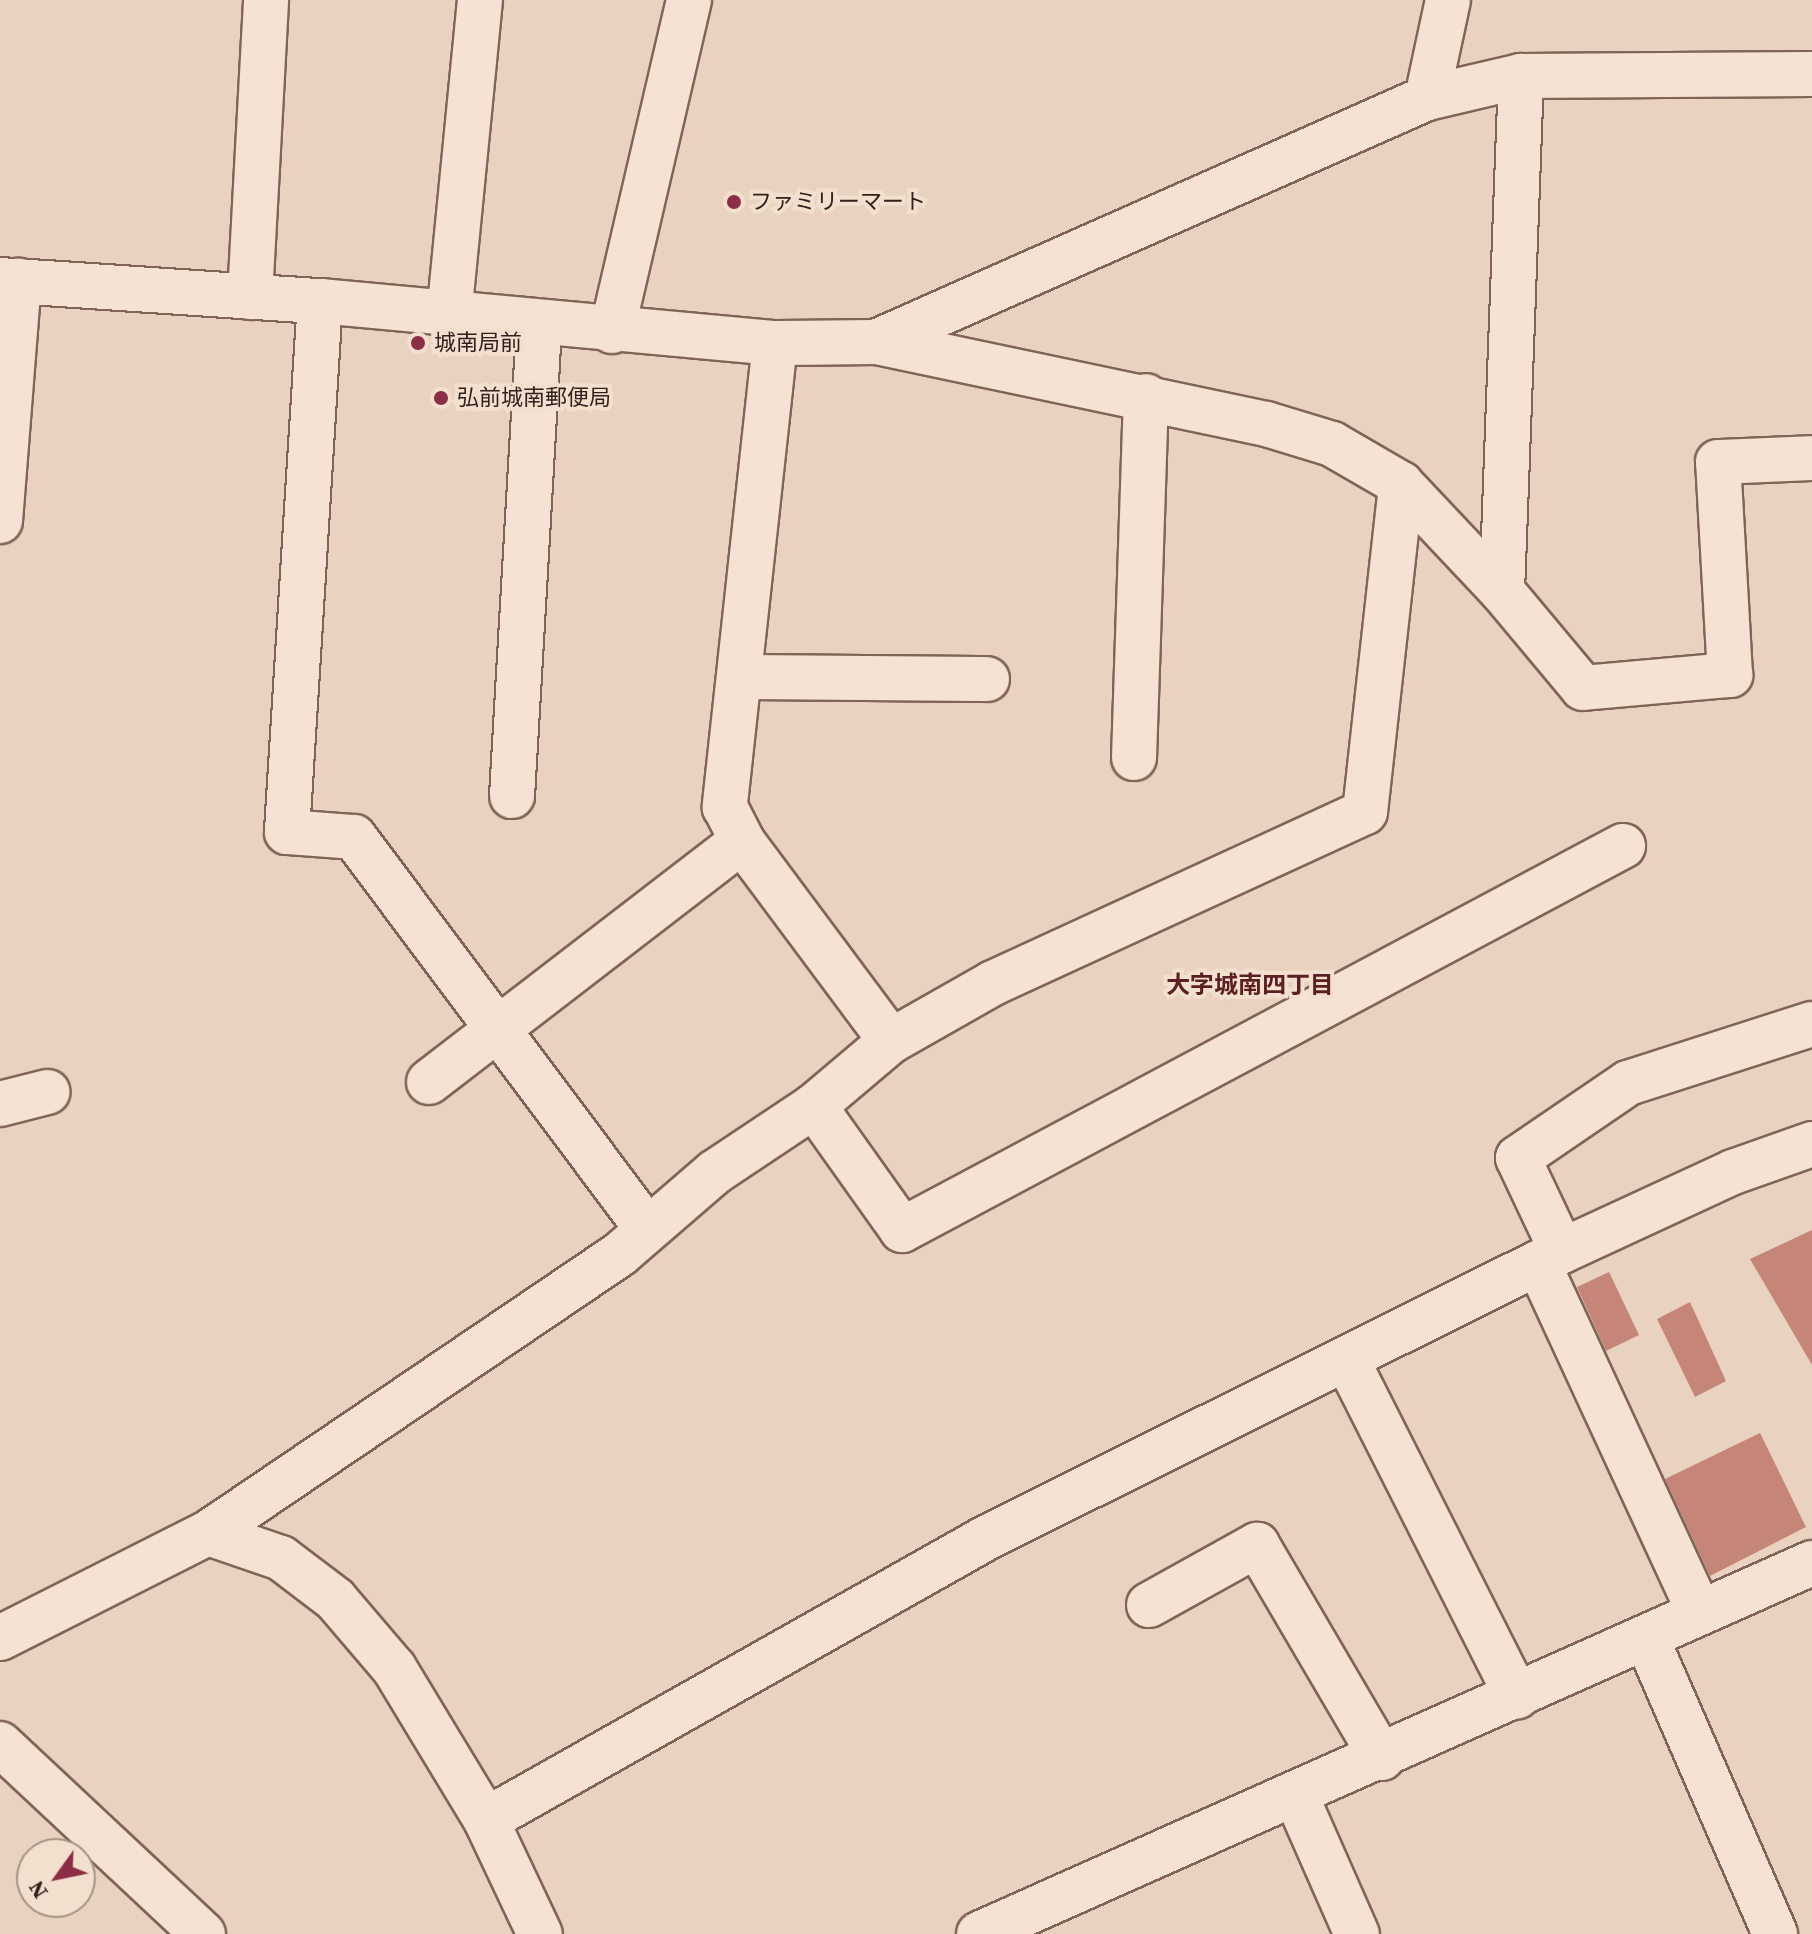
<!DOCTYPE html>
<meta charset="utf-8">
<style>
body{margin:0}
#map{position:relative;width:1812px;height:1934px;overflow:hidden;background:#e9d3c0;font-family:"Source Serif 4","Noto Sans JP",serif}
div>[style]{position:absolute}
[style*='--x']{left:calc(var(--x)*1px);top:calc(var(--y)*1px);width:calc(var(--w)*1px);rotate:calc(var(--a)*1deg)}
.building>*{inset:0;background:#c58578}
.roads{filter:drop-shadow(2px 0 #816459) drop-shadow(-2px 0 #816459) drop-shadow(0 2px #816459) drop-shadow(0 -2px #816459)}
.minor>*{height:44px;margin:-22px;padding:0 22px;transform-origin:22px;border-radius:22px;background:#f5e2d2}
.dots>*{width:22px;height:22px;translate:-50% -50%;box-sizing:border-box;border:4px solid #f2dfce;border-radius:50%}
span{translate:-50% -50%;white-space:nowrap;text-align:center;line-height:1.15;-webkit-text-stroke:8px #f2dfce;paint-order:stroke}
.poi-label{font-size:22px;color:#31211d}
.left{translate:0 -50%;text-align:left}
.neighbourhood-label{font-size:24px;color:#5a1f22;font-weight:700}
.north{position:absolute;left:16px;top:1838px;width:80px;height:80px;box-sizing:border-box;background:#f2dfce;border:2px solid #a59387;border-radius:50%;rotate:237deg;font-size:22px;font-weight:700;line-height:32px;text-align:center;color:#31211d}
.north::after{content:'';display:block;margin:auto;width:28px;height:36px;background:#8b2e46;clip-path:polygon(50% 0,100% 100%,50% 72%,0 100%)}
</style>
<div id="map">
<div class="building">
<div style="clip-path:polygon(1812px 1230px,1812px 1365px,1750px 1259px)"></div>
<div style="clip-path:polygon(1609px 1272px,1639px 1335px,1606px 1351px,1577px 1287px)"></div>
<div style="clip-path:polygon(1690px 1302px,1726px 1381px,1695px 1397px,1657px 1319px)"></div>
<div style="clip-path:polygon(1760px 1433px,1806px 1527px,1710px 1576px,1665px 1479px)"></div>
</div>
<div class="roads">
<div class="minor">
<div style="--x:1521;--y:76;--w:515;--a:92.11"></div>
<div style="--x:1502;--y:591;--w:126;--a:50.1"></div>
<div style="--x:1583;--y:688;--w:148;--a:-5.1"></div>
<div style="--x:1730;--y:675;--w:213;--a:-93.2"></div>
<div style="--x:1718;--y:462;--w:94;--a:-2.4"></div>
<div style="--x:1427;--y:98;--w:100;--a:-77.9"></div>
<div style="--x:0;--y:280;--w:321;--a:3.8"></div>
<div style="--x:320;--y:301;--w:457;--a:5.3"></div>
<div style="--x:775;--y:343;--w:101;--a:-0.6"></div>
<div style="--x:876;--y:342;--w:603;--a:-23.89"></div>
<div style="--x:1427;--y:98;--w:97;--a:-13.2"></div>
<div style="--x:1521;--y:76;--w:291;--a:-0.4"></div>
<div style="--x:250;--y:297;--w:297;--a:-86.9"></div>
<div style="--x:320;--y:301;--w:532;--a:93.56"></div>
<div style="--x:287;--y:832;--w:67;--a:4.3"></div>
<div style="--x:354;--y:837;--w:487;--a:53.2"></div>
<div style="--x:449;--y:316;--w:318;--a:-84.4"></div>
<div style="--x:612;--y:331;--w:340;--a:-76.9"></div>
<div style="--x:775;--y:343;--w:467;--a:96.2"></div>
<div style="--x:725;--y:807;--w:38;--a:63"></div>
<div style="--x:742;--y:841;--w:249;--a:53.3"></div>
<div style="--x:1401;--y:484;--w:147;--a:46.7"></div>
<div style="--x:0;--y:521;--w:241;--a:-85.5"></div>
<div style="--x:742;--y:677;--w:245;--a:0.5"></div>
<div style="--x:1134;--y:758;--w:362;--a:-88.1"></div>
<div style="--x:512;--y:796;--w:471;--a:-86.7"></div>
<div style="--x:429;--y:1082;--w:395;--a:-37.6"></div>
<div style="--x:0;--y:1104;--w:49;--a:-14.3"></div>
<div style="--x:814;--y:1106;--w:152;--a:54.6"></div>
<div style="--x:902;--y:1230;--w:817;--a:-28.04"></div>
<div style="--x:1562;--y:1251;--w:103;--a:-115.3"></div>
<div style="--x:1518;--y:1158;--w:133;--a:-34.3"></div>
<div style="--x:1628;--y:1083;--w:193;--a:-17.8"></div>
<div style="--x:1538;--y:1263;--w:384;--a:65.2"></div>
<div style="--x:1347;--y:1360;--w:377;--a:63.2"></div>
<div style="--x:208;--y:1533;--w:77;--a:18.9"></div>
<div style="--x:281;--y:1558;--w:68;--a:37.2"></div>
<div style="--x:335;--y:1599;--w:91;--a:49.5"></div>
<div style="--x:394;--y:1668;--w:178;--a:58.8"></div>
<div style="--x:486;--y:1820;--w:126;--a:64.7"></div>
<div style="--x:1149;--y:1605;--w:124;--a:-29.1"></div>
<div style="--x:1257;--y:1545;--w:247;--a:59.6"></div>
<div style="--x:1646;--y:1637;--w:324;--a:66.5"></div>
<div style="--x:0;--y:1638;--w:233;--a:-26.8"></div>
<div style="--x:208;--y:1533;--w:498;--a:-34.1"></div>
<div style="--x:620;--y:1254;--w:125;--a:-40.8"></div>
<div style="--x:715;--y:1172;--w:119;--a:-33.7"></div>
<div style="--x:814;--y:1106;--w:101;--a:-40.2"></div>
<div style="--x:891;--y:1041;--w:117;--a:-29.6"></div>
<div style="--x:993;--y:983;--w:409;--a:-24.7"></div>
<div style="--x:1365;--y:812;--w:330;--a:-83.7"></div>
<div style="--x:1401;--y:484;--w:80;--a:-149.9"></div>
<div style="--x:1332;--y:444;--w:69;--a:-163.1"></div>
<div style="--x:1266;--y:424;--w:399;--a:-168.1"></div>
<div style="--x:0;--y:1744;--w:278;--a:43.1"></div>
<div style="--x:1296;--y:1796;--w:151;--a:66.2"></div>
<div style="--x:486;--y:1820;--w:574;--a:-29.42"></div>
<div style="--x:986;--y:1538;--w:644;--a:-26.49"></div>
<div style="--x:1562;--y:1251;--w:188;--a:-24.8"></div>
<div style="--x:1733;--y:1172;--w:84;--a:-19.5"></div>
<div style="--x:979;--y:1934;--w:912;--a:-24.01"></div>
</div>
</div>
<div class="dots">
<div style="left:734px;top:202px;background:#8b2e46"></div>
<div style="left:418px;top:343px;background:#8b2e46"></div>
<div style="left:441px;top:398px;background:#8b2e46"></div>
</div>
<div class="poi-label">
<span class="left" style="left:750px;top:202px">ファミリーマート</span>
<span class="left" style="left:434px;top:343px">城南局前</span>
<span class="left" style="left:457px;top:398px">弘前城南郵便局</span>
</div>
<div class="neighbourhood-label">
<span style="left:1250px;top:985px">大字城南四丁目</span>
</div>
<div class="north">N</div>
</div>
